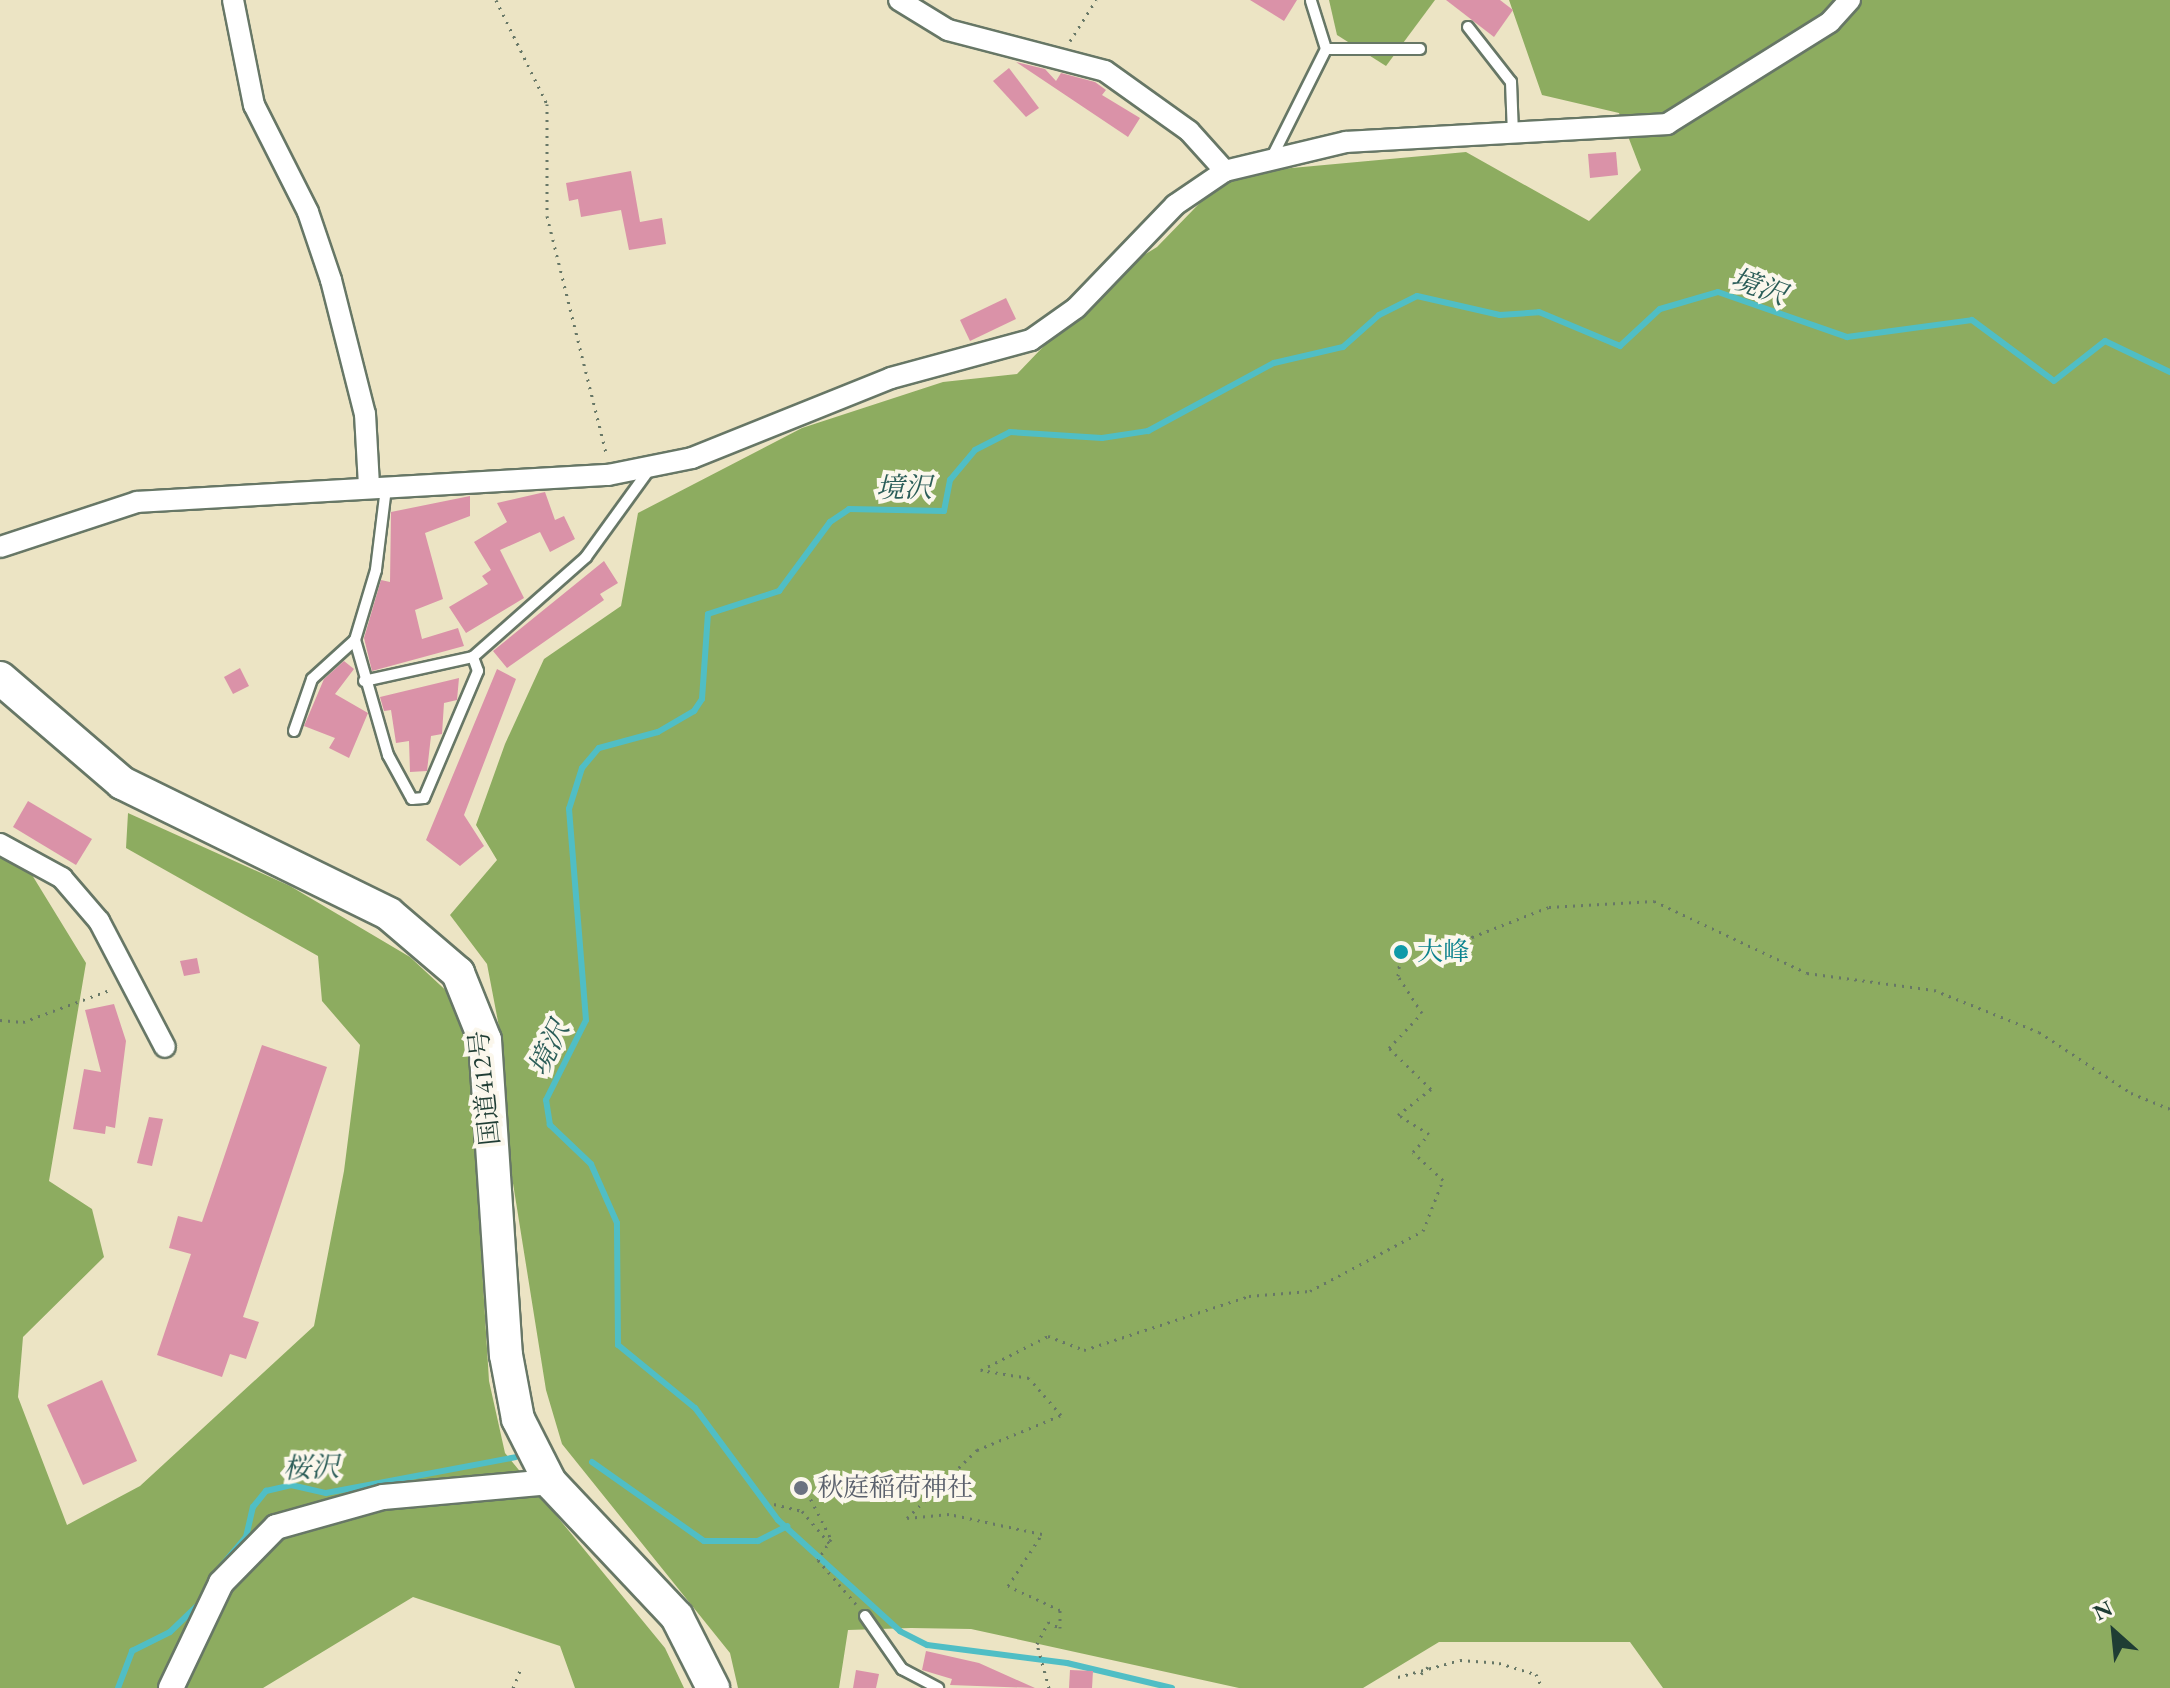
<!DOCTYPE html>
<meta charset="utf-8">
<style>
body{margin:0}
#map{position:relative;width:2170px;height:1688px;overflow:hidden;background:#ece4c4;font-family:"EB Garamond","Noto Serif JP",serif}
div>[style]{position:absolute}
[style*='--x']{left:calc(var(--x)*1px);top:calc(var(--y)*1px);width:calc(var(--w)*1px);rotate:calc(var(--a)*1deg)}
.forest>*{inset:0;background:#8dac60}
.stream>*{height:6px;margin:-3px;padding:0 3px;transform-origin:3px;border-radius:3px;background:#50bec5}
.building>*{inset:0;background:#da92a8}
.path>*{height:3px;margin-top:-1.5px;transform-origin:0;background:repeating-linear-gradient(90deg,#677766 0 2px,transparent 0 8px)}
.roads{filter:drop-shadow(2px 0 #677766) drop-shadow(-2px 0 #677766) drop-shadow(0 2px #677766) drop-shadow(0 -2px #677766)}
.service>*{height:10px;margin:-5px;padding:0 5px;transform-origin:5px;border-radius:5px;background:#fff}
.minor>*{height:20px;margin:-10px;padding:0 10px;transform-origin:10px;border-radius:10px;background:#fff}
.tertiary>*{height:24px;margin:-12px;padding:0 12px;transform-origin:12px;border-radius:12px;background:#fff}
.trunk>*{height:32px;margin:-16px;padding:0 16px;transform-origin:16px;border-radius:16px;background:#fff}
.dots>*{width:22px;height:22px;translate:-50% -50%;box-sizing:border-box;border:4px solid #fbf7ec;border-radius:50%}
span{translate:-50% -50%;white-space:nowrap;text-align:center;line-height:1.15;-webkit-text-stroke:8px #fbf7ec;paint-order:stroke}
.culture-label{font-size:26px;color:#0d838f}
.left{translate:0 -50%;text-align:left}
.street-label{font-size:26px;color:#1f3d34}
.worship-label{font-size:26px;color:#5b616d}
.water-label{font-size:28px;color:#2b5d58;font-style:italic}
.north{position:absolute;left:2074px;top:1592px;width:80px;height:80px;-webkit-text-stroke:6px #fbf7ec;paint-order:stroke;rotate:333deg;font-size:22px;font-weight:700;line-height:32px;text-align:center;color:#1f3d34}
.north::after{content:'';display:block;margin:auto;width:28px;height:36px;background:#1f3d34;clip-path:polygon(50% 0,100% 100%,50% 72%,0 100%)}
</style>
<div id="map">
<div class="forest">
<div style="clip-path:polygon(1329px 0,1435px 0,1386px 66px,1337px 35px)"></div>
<div style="clip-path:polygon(1509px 0,2170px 0,2170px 1688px,1663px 1688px,1630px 1642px,1439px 1642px,1363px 1688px,1239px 1688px,971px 1629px,911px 1628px,848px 1630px,839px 1688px,738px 1688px,730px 1653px,562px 1444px,546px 1390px,508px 1152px,500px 1032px,487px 964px,450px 915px,497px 860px,476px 825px,505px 744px,544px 659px,621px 606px,638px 513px,802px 428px,943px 382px,1017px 374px,1113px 274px,1157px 247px,1228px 174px,1466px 152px,1589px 221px,1641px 170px,1619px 113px,1542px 95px)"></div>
<div style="clip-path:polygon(128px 813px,290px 886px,410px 957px,454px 998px,468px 1038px,489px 1381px,505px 1453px,665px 1648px,684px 1688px,575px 1688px,560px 1646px,413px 1597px,263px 1688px,0 1688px,0 857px,29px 870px,86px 963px,49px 1181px,92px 1209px,104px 1257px,23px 1337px,18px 1397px,67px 1525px,140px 1486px,314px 1326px,344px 1171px,360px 1045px,322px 1001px,318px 956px,126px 848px)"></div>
</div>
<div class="stream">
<div style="--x:592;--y:1462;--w:137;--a:35.2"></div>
<div style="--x:704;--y:1541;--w:54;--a:0"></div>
<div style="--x:758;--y:1541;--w:33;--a:-27"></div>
<div style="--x:213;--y:1576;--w:51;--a:-49.8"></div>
<div style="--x:246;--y:1537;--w:31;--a:-77"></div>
<div style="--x:253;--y:1507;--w:21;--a:-51"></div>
<div style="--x:266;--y:1491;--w:26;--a:-13"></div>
<div style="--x:291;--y:1485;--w:36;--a:13"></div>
<div style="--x:326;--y:1493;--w:193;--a:-10.7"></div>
<div style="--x:118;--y:1688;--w:40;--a:-69"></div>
<div style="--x:132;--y:1651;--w:42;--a:-26.6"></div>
<div style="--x:170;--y:1632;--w:36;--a:-44"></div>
<div style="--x:1172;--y:1688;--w:108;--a:-166.6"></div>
<div style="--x:1067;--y:1663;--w:141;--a:-172.7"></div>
<div style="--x:927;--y:1645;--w:30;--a:-153"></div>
<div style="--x:900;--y:1631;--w:165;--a:-137.7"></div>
<div style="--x:778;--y:1520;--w:139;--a:-126.5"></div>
<div style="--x:695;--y:1408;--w:99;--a:-140.7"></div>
<div style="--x:618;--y:1345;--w:122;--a:-90.5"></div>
<div style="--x:617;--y:1223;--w:64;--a:-113.8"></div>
<div style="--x:591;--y:1164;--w:57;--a:-136.4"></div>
<div style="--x:550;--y:1125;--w:25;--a:-99"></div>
<div style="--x:546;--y:1100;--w:89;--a:-63.4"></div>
<div style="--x:586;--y:1020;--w:212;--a:-94.6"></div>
<div style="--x:569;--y:809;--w:43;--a:-72.4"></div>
<div style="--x:582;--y:768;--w:26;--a:-50"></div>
<div style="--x:599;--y:748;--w:61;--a:-15.2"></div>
<div style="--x:658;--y:732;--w:42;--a:-30.3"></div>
<div style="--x:694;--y:711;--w:14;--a:-56"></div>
<div style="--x:702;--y:699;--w:85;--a:-86"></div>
<div style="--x:708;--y:614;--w:75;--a:-17.9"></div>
<div style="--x:779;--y:591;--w:86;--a:-53.5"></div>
<div style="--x:830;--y:522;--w:23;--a:-34"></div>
<div style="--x:849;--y:509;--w:95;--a:1.2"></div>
<div style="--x:944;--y:511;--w:32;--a:-79"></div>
<div style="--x:950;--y:480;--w:39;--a:-50"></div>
<div style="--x:975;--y:450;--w:39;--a:-27"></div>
<div style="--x:1010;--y:432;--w:92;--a:3.7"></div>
<div style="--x:1102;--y:438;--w:47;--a:-8.7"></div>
<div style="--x:1148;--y:431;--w:143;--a:-28.4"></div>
<div style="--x:1274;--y:363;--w:71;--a:-13.1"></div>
<div style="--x:1343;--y:347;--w:48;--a:-41.6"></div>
<div style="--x:1379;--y:315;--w:42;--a:-26.6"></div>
<div style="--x:1417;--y:296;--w:85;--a:12.9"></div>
<div style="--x:1500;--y:315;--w:39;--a:-4"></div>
<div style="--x:1539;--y:312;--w:88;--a:22.8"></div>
<div style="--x:1620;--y:346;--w:54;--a:-42.8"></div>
<div style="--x:1660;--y:309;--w:60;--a:-16.3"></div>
<div style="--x:1718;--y:292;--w:137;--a:19.2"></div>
<div style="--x:1847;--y:337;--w:126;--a:-7.7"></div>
<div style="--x:1972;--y:320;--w:102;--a:36.6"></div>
<div style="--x:2054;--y:381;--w:65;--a:-38.1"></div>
<div style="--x:2105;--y:341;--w:72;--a:25.5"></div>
</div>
<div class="building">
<div style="clip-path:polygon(1250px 0,1297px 0,1284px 21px)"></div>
<div style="clip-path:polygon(1446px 0,1500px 0,1513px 10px,1494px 37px)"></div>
<div style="clip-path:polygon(1016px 62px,1045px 69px,1056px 81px,1061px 73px,1095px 82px,1106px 90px,1102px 95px,1140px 118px,1128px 137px)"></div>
<div style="clip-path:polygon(1009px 68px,1039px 108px,1026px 117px,993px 81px)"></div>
<div style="clip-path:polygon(1616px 152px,1618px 175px,1590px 178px,1588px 154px)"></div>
<div style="clip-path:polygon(631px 171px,640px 222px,662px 218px,666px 244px,629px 250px,621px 210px,581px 217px,578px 199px,569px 201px,566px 183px)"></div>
<div style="clip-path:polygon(1006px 298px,1016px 319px,970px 341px,960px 320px)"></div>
<div style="clip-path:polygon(545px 492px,555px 520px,564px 516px,575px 539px,550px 552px,540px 532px,500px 550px,524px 598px,466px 633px,449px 607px,488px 584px,482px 576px,491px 570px,474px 542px,507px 522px,497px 503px)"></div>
<div style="clip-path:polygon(470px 496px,470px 516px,425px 533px,443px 599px,415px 610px,422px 639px,458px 628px,464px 646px,372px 671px,364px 638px,381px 580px,390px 582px,391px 512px)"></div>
<div style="clip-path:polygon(604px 561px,618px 583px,600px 594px,604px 600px,507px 668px,493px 651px)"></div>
<div style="clip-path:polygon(344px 661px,354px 669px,335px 694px,368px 713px,349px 758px,329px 748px,335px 738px,304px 726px,324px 679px)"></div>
<div style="clip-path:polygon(240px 668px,249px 686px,233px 694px,224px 677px)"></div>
<div style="clip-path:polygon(497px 669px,516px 679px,464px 815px,484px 846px,460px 866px,426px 840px)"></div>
<div style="clip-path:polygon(459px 678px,457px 700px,444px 703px,442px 734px,431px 736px,427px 771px,410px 772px,409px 741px,396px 743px,391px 710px,384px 711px,380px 697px)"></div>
<div style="clip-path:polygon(28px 801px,92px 839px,76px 865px,13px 827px)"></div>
<div style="clip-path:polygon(197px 958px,200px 973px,184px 976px,180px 961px)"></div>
<div style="clip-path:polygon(114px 1004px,126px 1041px,115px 1128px,106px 1126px,105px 1134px,73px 1129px,84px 1069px,101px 1072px,85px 1010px)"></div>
<div style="clip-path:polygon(262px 1045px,327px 1067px,243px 1317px,259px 1322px,246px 1359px,230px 1354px,222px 1377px,157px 1355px,191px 1254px,169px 1248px,178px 1216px,202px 1222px)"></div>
<div style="clip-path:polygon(149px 1117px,163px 1119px,152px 1166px,137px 1163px)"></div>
<div style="clip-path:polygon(102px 1380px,137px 1461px,83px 1485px,47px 1405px)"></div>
<div style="clip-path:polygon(926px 1651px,979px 1663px,1035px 1688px,950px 1685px,952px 1679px,922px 1670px)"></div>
<div style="clip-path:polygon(856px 1670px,879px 1674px,876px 1688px,853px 1688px)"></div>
<div style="clip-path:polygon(1070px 1670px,1093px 1671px,1092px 1688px,1069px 1688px)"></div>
</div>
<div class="path">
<div style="--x:496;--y:0;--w:116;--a:63.9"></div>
<div style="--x:547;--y:104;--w:112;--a:90"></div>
<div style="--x:547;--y:216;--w:247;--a:76"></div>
<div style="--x:1070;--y:41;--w:49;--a:-57.6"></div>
<div style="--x:0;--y:1020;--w:23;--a:5"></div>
<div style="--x:23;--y:1022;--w:95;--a:-20.3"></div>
<div style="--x:807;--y:1492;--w:53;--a:62.9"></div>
<div style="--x:831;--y:1539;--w:25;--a:122"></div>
<div style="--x:818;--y:1560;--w:58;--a:49.2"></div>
<div style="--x:774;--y:1504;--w:29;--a:14"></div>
<div style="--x:802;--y:1511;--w:43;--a:49.7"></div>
<div style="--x:1421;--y:1674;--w:10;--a:-45"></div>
<div style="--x:1398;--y:1677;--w:64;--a:-15.3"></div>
<div style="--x:1460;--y:1660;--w:39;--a:4"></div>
<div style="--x:1499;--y:1663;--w:39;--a:17"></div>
<div style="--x:1536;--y:1674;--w:15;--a:67"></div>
<div style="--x:513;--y:1688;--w:22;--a:-68"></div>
<div style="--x:1049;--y:1688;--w:46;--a:-105.3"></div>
<div style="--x:1037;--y:1644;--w:25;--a:-63"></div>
<div style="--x:1048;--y:1622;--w:13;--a:27"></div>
<div style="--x:1060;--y:1628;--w:18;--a:-90"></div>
<div style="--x:1060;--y:1610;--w:57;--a:-155.2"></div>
<div style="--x:1008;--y:1586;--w:62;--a:-56.8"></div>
<div style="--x:1042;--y:1534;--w:95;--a:-167.9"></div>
<div style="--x:949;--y:1514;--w:42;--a:174.6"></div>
<div style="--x:907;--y:1518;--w:98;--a:-44.2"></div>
<div style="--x:977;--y:1450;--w:91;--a:-22.6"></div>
<div style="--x:1061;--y:1415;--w:49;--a:-130.9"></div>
<div style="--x:1029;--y:1378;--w:49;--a:-170.5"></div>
<div style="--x:981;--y:1370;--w:75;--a:-26.9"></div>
<div style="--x:1048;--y:1336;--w:39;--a:21"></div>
<div style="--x:1084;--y:1350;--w:174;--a:-18.1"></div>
<div style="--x:1249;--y:1296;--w:61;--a:-4.7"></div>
<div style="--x:1310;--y:1291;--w:128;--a:-28"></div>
<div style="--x:1423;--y:1231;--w:55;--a:-68.6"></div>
<div style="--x:1443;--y:1180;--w:41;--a:-137"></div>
<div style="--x:1413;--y:1152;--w:24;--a:-48"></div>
<div style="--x:1429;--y:1134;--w:36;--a:-148"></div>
<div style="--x:1398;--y:1115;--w:42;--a:-38.2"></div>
<div style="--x:1431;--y:1089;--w:59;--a:-135.7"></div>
<div style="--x:1389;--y:1048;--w:48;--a:-46.7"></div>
<div style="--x:1422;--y:1013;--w:44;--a:-123"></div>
<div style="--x:1398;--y:976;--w:24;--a:-83"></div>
<div style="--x:1401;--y:952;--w:73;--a:-11.9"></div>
<div style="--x:1472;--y:937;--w:83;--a:-21.3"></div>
<div style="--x:1549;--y:907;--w:105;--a:-3.3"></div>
<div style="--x:1654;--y:901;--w:169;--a:25.2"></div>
<div style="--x:1807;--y:973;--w:128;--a:7.6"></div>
<div style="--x:1934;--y:990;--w:113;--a:21.8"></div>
<div style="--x:2039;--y:1032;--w:110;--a:33.5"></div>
<div style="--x:2131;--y:1093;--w:42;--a:22.3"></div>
</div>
<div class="roads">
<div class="service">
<div style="--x:1311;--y:1;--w:50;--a:72.6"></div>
<div style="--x:1468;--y:27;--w:70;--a:52"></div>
<div style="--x:1511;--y:82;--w:51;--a:87.8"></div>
<div style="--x:1272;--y:157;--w:121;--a:-63.4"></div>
<div style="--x:1326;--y:49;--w:94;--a:0"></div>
<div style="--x:386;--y:488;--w:83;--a:97"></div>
<div style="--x:376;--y:570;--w:73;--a:106.7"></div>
<div style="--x:355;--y:640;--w:120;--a:74"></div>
<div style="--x:388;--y:755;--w:50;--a:61.4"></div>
<div style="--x:412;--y:799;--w:12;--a:-5"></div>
<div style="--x:424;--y:798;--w:138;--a:-67"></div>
<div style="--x:478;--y:671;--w:15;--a:-110"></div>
<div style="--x:364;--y:681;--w:112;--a:-12.4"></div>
<div style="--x:473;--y:657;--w:151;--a:-41.5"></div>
<div style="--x:586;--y:557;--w:107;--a:-54.1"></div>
<div style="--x:294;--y:731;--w:55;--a:-70.9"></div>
<div style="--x:312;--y:679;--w:58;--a:-42.2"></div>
<div style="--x:865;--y:1616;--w:65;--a:55.1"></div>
<div style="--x:902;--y:1669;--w:41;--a:27.8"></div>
</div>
<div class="minor">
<div style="--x:233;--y:0;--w:107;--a:78.7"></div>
<div style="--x:254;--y:105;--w:120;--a:63.2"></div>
<div style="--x:308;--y:212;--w:72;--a:71.3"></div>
<div style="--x:331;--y:280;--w:138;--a:75.8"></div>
<div style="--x:365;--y:414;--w:72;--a:86.8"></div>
<div style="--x:899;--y:0;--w:57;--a:31.5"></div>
<div style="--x:948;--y:30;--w:162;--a:14.6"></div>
<div style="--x:1105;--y:71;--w:103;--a:35.5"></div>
<div style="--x:1189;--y:131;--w:54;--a:48"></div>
<div style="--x:0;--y:547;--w:144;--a:-18.2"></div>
<div style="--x:137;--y:502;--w:472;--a:-3.3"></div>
<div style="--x:608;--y:475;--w:86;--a:-11.4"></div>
<div style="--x:692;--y:458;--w:214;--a:-21.9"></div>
<div style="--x:891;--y:378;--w:145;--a:-15.2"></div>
<div style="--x:1031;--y:340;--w:55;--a:-35.4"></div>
<div style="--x:1076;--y:308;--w:143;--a:-46.1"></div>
<div style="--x:1175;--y:205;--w:60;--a:-34.2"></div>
<div style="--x:1225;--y:171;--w:124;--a:-13.5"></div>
<div style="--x:1346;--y:142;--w:322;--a:-3.2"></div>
<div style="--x:1667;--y:124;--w:192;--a:-32"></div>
<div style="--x:1830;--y:22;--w:30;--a:-48"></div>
<div style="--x:0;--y:844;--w:71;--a:28.7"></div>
<div style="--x:62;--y:878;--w:57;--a:49.3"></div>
<div style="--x:99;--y:921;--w:142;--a:62.4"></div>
</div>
<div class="tertiary">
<div style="--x:171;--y:1688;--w:116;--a:-64.5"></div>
<div style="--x:221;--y:1583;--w:78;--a:-45.5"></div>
<div style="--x:276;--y:1527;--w:111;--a:-15.7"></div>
<div style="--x:383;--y:1497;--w:168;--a:-5.1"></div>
</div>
<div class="trunk">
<div style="--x:0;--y:678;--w:161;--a:40.7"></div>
<div style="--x:122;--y:783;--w:297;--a:26.1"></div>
<div style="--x:389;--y:914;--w:91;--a:40.5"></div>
<div style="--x:458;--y:973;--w:72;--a:68.1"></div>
<div style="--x:485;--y:1040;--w:316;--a:86.2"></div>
<div style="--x:506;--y:1355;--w:65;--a:79.4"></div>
<div style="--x:518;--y:1419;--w:71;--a:63.1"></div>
<div style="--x:550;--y:1482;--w:185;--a:46.7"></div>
<div style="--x:677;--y:1617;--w:80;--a:63.1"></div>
</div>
</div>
<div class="dots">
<div style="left:1401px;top:952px;background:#0f9aa8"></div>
<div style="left:801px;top:1488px;background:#6b7280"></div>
</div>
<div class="culture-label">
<span class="left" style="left:1417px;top:952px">大峰</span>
</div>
<div class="street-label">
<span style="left:485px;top:1088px;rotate:-96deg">国道412号</span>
</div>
<div class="worship-label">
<span class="left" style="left:817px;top:1488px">秋庭稲荷神社</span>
</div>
<div class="water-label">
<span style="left:1759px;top:286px;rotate:20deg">境沢</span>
<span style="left:904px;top:487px">境沢</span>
<span style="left:548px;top:1048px;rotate:-64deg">境沢</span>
<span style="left:311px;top:1467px;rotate:-2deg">桜沢</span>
</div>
<div class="north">N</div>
</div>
